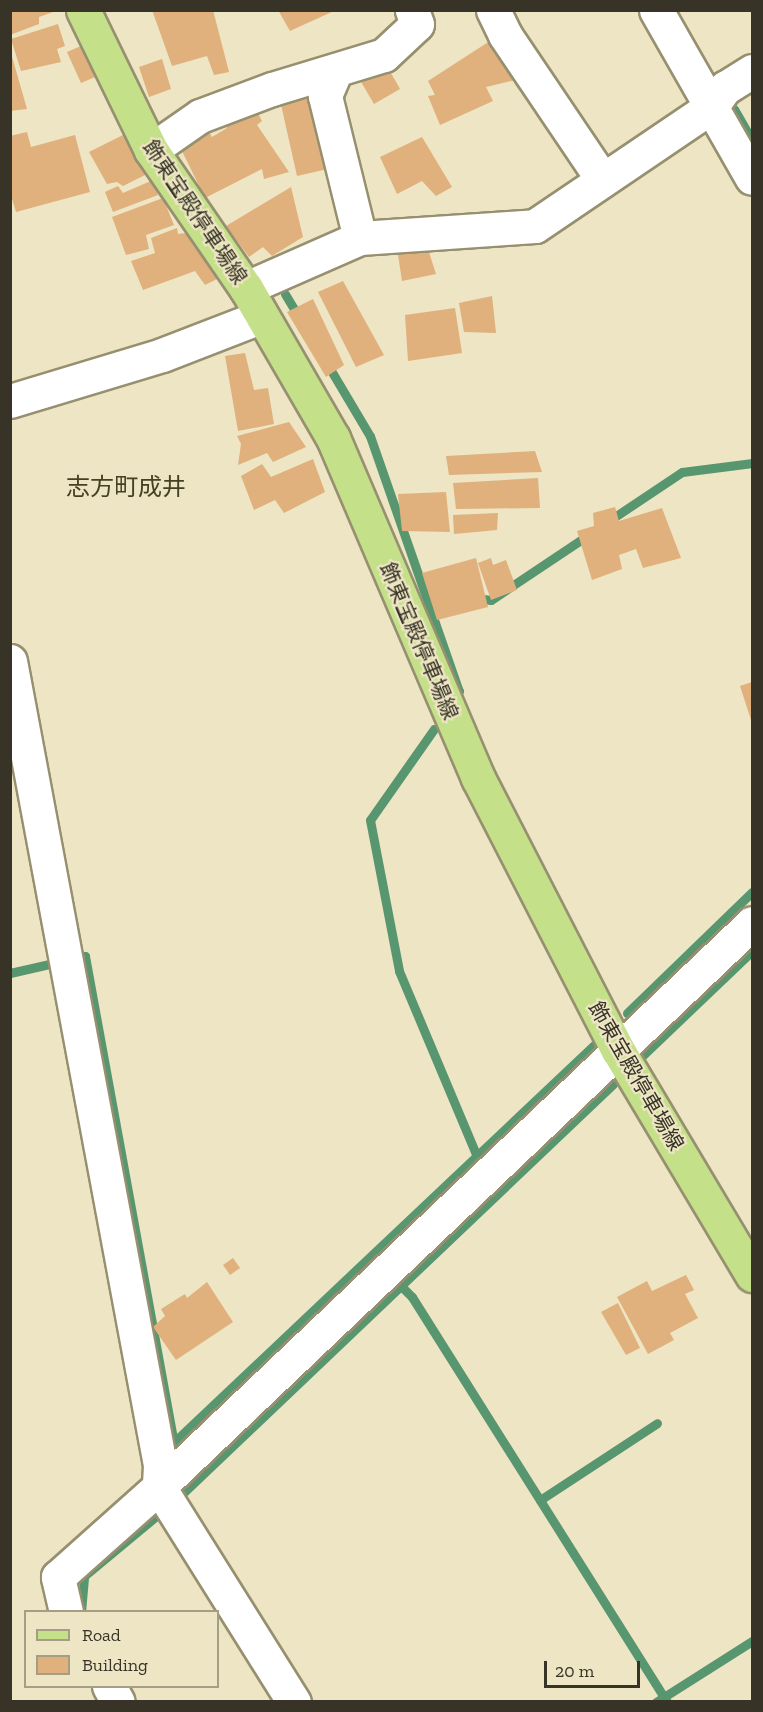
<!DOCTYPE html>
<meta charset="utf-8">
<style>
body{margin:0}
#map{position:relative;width:763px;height:1712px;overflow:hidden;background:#ede5c3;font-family:"Zilla Slab","Noto Sans JP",serif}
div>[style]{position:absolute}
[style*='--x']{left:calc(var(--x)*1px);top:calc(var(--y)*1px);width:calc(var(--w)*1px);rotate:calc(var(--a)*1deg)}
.stream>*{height:9px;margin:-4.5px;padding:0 4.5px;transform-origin:4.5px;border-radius:4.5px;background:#589670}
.building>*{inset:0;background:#e0b07d}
.roads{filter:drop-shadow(2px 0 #979070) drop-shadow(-2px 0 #979070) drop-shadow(0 2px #979070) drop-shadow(0 -2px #979070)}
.minor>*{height:33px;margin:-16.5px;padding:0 16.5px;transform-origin:16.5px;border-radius:16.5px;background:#fff}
.major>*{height:33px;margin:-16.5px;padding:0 16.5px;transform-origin:16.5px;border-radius:16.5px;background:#c4e089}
span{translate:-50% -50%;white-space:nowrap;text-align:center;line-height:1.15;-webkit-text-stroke:4.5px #ede5c3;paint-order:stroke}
.street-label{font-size:21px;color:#373427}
.quarter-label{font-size:24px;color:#464023}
.frame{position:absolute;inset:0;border:12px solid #373427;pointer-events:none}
.legend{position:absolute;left:24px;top:1610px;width:195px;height:78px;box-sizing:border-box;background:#ede5c3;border:2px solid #a49e85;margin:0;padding:8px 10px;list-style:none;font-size:18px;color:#373427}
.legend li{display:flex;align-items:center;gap:12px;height:30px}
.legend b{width:30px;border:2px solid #a49e85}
.scale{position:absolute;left:544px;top:1661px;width:96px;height:27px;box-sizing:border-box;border:3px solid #373427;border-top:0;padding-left:8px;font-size:18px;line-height:21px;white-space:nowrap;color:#373427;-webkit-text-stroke:4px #ede5c3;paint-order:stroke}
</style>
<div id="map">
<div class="stream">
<div style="--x:734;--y:109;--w:36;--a:60"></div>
<div style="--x:285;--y:294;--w:29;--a:59"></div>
<div style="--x:326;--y:362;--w:86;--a:59.3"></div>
<div style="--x:370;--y:436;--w:270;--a:70.8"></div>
<div style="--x:459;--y:691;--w:8;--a:130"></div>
<div style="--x:607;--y:522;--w:90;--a:-33.7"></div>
<div style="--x:682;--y:472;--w:71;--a:-7.3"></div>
<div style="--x:475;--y:598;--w:16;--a:7"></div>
<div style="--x:491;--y:600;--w:117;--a:-33.8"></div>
<div style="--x:434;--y:729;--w:111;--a:125.1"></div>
<div style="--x:370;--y:820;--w:154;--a:79.1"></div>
<div style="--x:399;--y:971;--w:202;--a:67.2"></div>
<div style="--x:10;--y:973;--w:77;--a:-12.8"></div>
<div style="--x:85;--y:956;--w:512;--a:79.66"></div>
<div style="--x:627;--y:1013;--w:174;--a:-44.1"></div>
<div style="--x:640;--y:1058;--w:155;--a:-43.7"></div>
<div style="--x:398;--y:1283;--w:20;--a:45"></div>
<div style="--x:412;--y:1297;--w:479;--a:57.8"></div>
<div style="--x:174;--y:1442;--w:578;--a:-43.39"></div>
<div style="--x:180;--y:1477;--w:17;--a:83"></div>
<div style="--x:182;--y:1494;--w:595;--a:-43.57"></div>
<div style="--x:540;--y:1500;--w:140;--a:-33.3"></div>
<div style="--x:81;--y:1612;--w:36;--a:-85"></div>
<div style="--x:84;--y:1576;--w:107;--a:-39.7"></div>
<div style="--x:656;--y:1702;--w:114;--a:-32.4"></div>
</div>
<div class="building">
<div style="clip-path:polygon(10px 10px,56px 10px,56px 11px,39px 17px,39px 24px,10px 35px)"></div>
<div style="clip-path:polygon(152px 10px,213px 10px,229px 72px,214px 75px,207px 56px,172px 66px)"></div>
<div style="clip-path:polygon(278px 10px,336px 10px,290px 31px)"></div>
<div style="clip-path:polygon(58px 24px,65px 46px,57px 49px,61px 62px,21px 71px,11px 39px)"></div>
<div style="clip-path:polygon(493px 39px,515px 80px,486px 87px,493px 101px,440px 125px,428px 96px,435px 95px,428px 81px)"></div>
<div style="clip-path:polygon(81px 46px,95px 77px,81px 83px,67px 52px)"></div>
<div style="clip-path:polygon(10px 53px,11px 53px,27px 109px,10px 111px)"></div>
<div style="clip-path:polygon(162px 59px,171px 89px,149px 97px,139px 67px)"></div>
<div style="clip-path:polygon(387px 66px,400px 89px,374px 104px,360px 80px)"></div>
<div style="clip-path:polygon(315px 92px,332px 168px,297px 176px,280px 100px)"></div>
<div style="clip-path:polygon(254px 106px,262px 121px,257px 125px,289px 172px,264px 179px,262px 169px,205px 198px,179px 145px,207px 129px,212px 137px,227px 128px,222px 117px)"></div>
<div style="clip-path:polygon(27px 132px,31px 147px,75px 135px,90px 192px,16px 212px,10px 192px,10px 136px)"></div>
<div style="clip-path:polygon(123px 135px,147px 174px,123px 186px,117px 182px,107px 184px,89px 152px)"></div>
<div style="clip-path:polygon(422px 137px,452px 187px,436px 196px,422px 181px,397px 194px,380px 157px)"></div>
<div style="clip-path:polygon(153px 180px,158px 195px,113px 212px,105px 192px,118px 186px,123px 193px)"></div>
<div style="clip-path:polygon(291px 187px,303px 237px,272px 256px,263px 247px,249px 257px,226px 226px)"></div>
<div style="clip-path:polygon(163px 198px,174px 225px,146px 235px,149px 249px,126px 255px,112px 217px)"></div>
<div style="clip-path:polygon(177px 228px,178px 234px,187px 233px,219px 278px,205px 285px,195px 271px,143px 290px,131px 261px,155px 253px,151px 238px)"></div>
<div style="clip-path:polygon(426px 243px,436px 274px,402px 281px,397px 248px)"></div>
<div style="clip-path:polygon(343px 281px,384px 355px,356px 367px,318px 292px)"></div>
<div style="clip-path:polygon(492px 296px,496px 333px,464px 332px,459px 303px)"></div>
<div style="clip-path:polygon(313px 299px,344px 365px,326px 377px,287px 312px)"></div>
<div style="clip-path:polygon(455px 308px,462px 353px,408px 361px,405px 315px)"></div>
<div style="clip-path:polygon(245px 353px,254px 390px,268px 388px,274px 424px,238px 431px,225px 356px)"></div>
<div style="clip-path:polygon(289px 422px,306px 447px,273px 462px,267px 453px,238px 465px,241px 444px,237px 436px)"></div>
<div style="clip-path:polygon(535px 451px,542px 472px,449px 475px,446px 456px)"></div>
<div style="clip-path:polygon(313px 459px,325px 492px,284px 513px,275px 500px,254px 510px,241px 476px,262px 464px,271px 477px)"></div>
<div style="clip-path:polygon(538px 478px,540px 508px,456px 509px,453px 483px)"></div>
<div style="clip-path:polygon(446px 492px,450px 532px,402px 531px,398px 494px)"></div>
<div style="clip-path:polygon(615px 507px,619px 521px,662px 508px,681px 558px,643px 568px,636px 549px,619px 555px,622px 569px,592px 580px,577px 531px,594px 526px,593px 513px)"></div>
<div style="clip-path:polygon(498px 513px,497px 530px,454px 534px,453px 515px)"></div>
<div style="clip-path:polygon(476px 558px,488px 607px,437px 620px,422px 573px)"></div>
<div style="clip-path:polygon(491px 558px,493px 565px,506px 560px,517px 590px,491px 600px,478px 563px)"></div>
<div style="clip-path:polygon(752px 682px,752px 723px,740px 686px)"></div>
<div style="clip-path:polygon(233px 1258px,240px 1268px,230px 1275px,223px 1265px)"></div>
<div style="clip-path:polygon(686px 1275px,694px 1290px,685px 1294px,698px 1318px,670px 1333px,674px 1340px,648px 1354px,617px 1297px,647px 1281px,652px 1291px)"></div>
<div style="clip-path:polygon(207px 1282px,233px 1322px,176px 1360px,153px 1327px,165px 1316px,161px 1309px,185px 1294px,187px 1298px)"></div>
<div style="clip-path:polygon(618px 1303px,640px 1348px,626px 1355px,601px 1312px)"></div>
</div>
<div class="roads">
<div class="minor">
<div style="--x:493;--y:10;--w:28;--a:64"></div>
<div style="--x:505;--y:35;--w:174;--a:56"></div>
<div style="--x:656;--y:10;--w:193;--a:60.3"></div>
<div style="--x:335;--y:72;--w:26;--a:113"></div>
<div style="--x:325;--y:96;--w:146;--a:76.2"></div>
<div style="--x:151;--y:150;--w:60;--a:-34.8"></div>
<div style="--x:200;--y:116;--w:77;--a:-20.6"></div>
<div style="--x:272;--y:89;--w:117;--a:-16.9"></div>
<div style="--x:384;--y:55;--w:45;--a:-43.2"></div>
<div style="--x:417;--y:24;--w:15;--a:-110"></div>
<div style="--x:246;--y:288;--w:124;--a:-23.7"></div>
<div style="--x:360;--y:238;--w:175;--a:-3.9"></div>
<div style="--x:535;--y:226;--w:212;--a:-34.1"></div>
<div style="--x:711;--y:107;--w:24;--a:-54"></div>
<div style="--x:725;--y:88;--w:32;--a:-32"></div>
<div style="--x:10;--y:401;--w:159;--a:-16.8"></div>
<div style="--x:162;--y:355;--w:105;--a:-21.2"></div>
<div style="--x:10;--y:661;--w:818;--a:79.43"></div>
<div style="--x:160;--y:1465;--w:22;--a:93"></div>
<div style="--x:159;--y:1487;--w:254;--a:57.9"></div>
<div style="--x:66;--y:1612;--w:36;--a:-103"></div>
<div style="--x:58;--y:1577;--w:135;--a:-41.7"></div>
<div style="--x:159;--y:1487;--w:818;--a:-43.56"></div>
<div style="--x:109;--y:1686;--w:18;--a:61"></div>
</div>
<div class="major">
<div style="--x:83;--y:10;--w:156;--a:64.1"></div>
<div style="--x:151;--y:150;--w:168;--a:55.5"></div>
<div style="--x:246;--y:288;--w:173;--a:59.9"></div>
<div style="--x:333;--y:438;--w:370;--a:66.9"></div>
<div style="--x:478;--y:778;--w:306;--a:62.8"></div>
<div style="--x:618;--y:1050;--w:262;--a:59.2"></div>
</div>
</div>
<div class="street-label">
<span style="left:195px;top:212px;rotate:56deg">飾東宝殿停車場線</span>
<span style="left:419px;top:641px;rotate:67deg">飾東宝殿停車場線</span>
<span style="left:636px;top:1076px;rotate:60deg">飾東宝殿停車場線</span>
</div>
<div class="quarter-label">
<span style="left:126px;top:487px">志方町成井</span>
</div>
<div class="frame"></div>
<ul class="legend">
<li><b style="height:8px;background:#c4e089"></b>Road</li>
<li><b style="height:16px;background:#e0b07d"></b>Building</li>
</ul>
<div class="scale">20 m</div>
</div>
